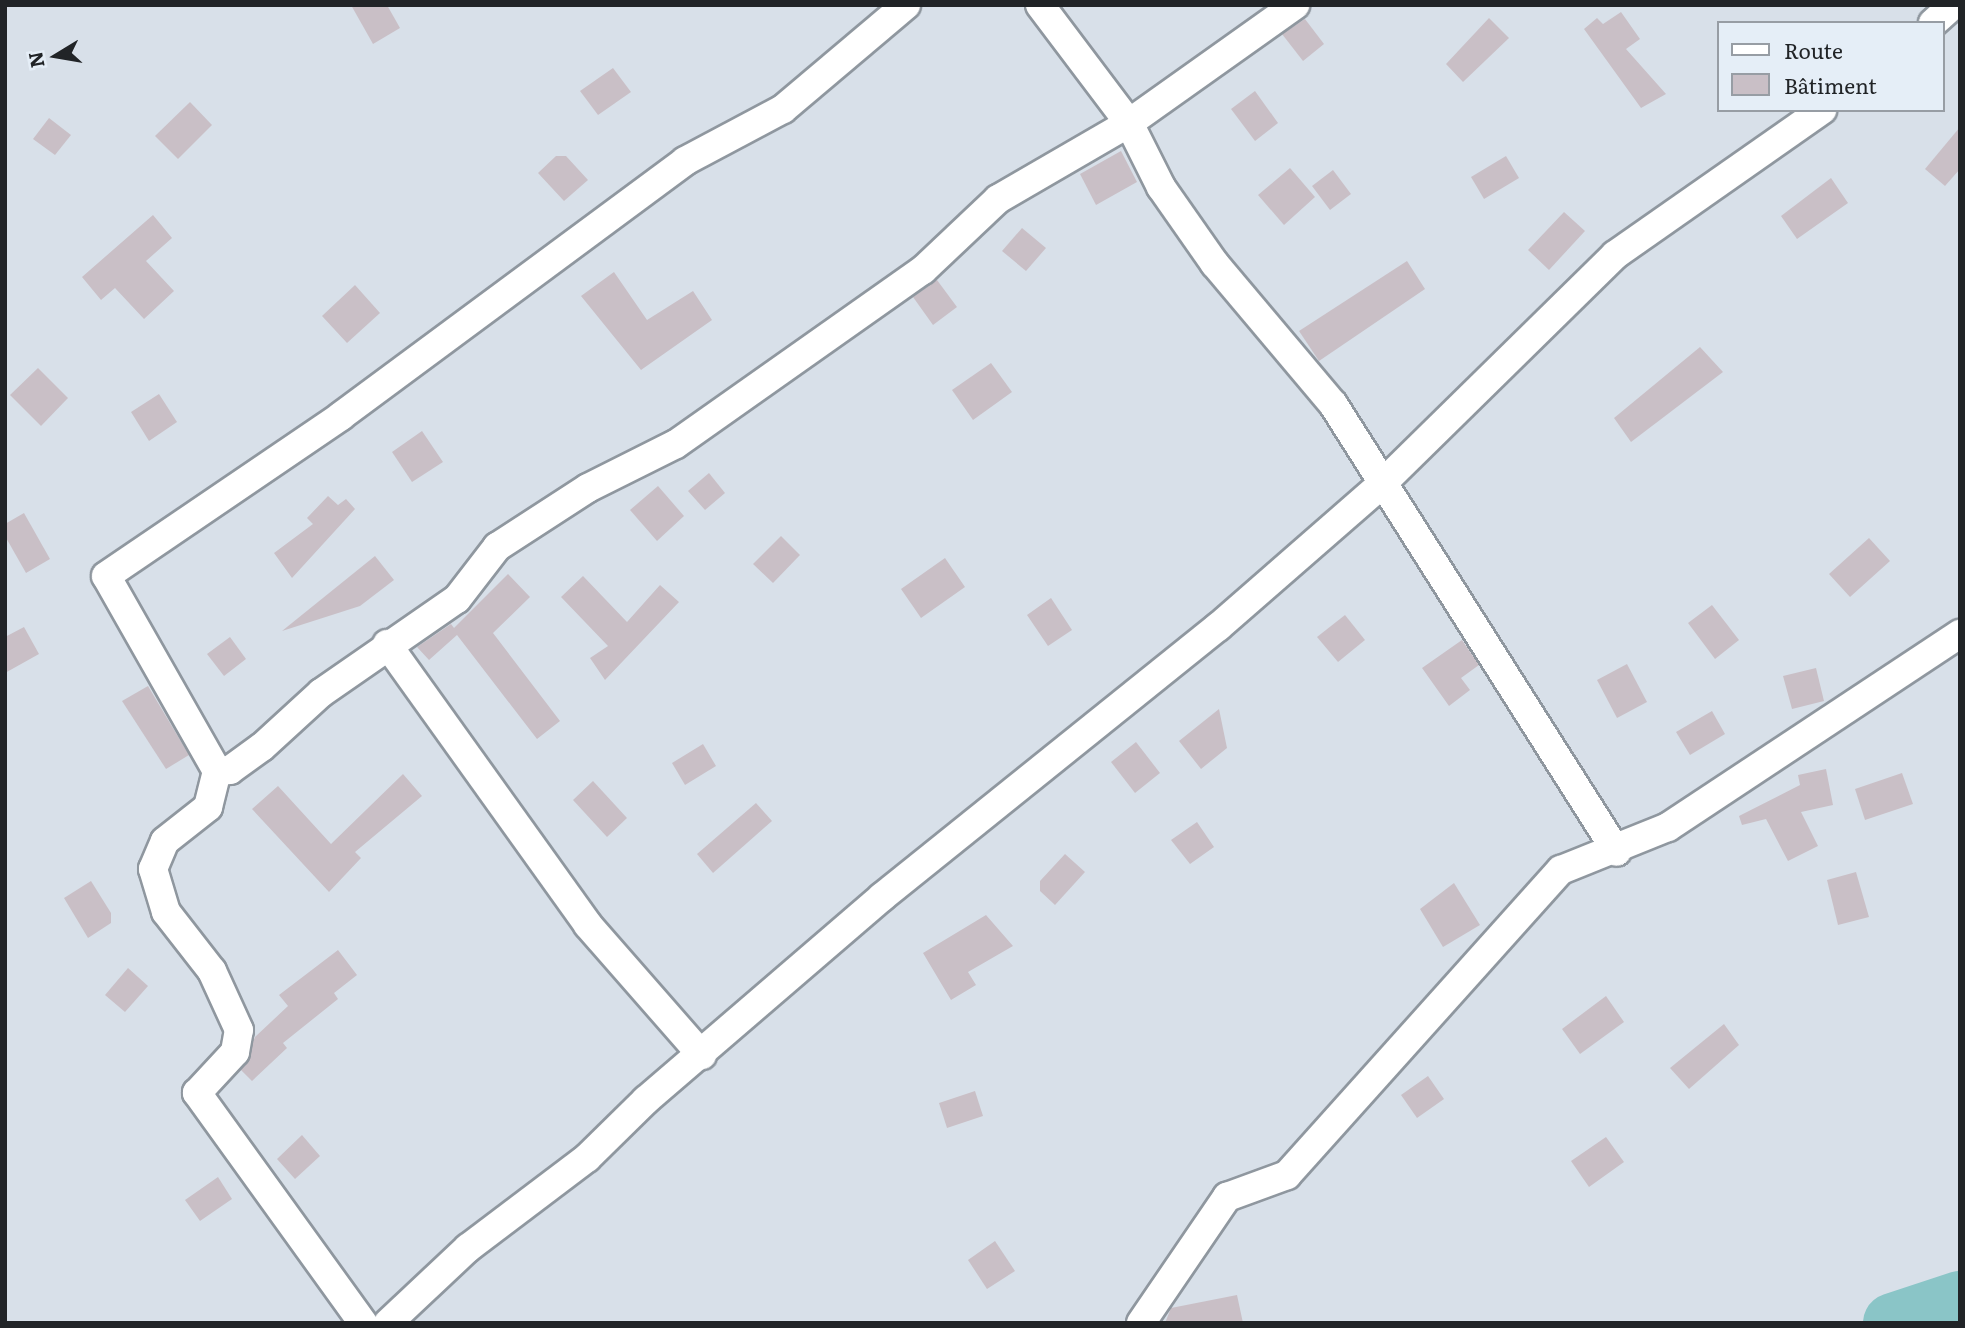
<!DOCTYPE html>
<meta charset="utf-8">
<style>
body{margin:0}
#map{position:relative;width:1965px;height:1328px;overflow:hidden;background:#d8e0e9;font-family:Literata,serif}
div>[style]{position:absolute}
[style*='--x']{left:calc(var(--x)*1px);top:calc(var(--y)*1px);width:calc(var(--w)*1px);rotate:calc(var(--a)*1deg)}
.river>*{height:60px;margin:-30px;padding:0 30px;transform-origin:30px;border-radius:30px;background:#8ac5c7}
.building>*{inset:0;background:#c9bfc6}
.roads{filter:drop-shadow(2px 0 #8f979f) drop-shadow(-2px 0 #8f979f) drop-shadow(0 2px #8f979f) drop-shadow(0 -2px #8f979f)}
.street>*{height:28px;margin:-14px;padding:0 14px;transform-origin:14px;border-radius:14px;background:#fff}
span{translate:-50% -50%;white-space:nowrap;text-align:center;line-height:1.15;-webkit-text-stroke:7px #e5eef7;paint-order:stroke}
.frame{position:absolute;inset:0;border:7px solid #212427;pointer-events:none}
.legend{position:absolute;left:1717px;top:21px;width:228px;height:91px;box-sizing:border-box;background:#e5eef7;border:2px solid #979da4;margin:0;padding:9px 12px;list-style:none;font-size:21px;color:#212427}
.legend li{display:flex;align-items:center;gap:14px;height:35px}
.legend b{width:35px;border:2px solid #979da4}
.north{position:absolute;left:21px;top:21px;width:70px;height:70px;-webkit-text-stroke:5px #e5eef7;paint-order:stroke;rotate:259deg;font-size:19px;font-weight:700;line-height:28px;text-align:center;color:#212427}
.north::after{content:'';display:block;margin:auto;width:24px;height:32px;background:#212427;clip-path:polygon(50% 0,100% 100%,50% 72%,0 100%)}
</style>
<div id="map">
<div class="river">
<div style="--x:1893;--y:1323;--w:71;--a:-18.2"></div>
</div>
<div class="building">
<div style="clip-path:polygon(351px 5px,387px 5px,400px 28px,373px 44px)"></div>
<div style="clip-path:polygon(1621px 12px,1640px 39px,1626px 49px,1666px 94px,1641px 108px,1584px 29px,1597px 18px,1603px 24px)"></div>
<div style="clip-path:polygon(1489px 18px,1509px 38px,1463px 82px,1446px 64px)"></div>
<div style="clip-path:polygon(1305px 19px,1324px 44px,1303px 61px,1282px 34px)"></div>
<div style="clip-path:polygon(613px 68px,631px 92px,598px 115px,580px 91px)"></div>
<div style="clip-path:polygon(1255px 91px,1278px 123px,1255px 141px,1231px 109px)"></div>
<div style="clip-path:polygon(190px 102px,212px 125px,178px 159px,155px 136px)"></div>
<div style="clip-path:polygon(49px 118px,71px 135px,55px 155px,33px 139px)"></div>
<div style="clip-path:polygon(1960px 127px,1960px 169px,1945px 186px,1925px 169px)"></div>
<div style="clip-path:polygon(1121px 151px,1137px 182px,1096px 205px,1080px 174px)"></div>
<div style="clip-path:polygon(556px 156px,566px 156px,588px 180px,564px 201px,538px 173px)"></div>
<div style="clip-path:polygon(1506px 156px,1519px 178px,1484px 199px,1471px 177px)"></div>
<div style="clip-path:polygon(1290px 168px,1315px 197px,1284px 225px,1258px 195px)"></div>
<div style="clip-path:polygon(1333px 170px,1351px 194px,1330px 210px,1312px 186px)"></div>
<div style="clip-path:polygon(1831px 178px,1848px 203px,1797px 239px,1781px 216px)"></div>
<div style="clip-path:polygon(1564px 212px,1585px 231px,1549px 270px,1528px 250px)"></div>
<div style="clip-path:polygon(153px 215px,172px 238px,146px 261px,174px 291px,144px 319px,115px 288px,101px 300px,82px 277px)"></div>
<div style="clip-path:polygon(1022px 228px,1046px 248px,1026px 271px,1002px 251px)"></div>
<div style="clip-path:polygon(1407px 261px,1425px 289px,1319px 361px,1299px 331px)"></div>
<div style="clip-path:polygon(614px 272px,647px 320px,693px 291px,712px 320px,641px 370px,581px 296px)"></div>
<div style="clip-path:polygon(937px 280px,957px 307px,933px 325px,913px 297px)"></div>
<div style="clip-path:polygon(355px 285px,380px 313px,347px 343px,322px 316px)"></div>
<div style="clip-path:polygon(1700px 347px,1723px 372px,1631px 442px,1614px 418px)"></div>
<div style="clip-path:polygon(991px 363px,1012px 392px,973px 420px,952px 390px)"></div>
<div style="clip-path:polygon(38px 368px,68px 398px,41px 426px,10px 395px)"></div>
<div style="clip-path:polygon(159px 394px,177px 422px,149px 441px,131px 412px)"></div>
<div style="clip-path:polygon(422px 431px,443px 462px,412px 482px,392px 452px)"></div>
<div style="clip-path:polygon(709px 473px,725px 493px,705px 510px,688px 491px)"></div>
<div style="clip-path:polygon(658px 486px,684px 516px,657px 541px,630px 510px)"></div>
<div style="clip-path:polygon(328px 496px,338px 505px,346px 499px,355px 509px,292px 578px,274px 553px,313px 524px,307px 518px)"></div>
<div style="clip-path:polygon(24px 513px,50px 559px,26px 573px,5px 536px,5px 524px)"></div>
<div style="clip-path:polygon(781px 536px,800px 555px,773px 583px,753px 564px)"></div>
<div style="clip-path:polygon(1869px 538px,1890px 561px,1850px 597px,1829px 574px)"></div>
<div style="clip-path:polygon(375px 556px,394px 580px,360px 606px,282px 631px)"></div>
<div style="clip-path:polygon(945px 558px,965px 587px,921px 618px,901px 589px)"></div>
<div style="clip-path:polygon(508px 574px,530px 597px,493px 633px,560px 721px,537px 739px,457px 635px,429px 660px,417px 647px,451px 624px,454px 628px)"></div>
<div style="clip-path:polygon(583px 576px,627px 622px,660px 585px,679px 602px,605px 680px,590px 658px,608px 646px,561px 597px)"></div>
<div style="clip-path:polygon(1051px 598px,1072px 630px,1048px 646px,1027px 615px)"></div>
<div style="clip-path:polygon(1712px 605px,1739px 640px,1715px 659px,1688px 623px)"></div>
<div style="clip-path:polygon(1345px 615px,1365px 640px,1338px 662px,1317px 637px)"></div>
<div style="clip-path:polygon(24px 627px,39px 654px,5px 673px,5px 637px)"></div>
<div style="clip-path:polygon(230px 637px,246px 659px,224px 676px,207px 654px)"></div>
<div style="clip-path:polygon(1462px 640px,1479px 665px,1461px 678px,1470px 690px,1449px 706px,1422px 668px)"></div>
<div style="clip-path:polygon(1627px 664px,1647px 702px,1617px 718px,1597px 680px)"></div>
<div style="clip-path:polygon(1816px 668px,1824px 701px,1792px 709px,1783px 676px)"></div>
<div style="clip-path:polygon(148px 686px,189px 755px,166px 769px,122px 701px)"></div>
<div style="clip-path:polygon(1219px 709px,1227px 748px,1201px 769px,1179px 741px)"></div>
<div style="clip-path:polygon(1712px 711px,1725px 734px,1690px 755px,1676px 732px)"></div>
<div style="clip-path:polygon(1136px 742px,1160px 773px,1135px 793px,1111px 762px)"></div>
<div style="clip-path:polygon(703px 744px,716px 766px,685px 785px,672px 763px)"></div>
<div style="clip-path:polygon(1826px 769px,1833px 805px,1801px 812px,1818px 846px,1788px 861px,1766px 819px,1742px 825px,1739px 816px,1800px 785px,1798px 775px)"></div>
<div style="clip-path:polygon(1902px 773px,1913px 804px,1865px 820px,1855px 789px)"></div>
<div style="clip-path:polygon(403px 774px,422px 796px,355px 852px,361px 858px,329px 892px,252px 809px,278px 786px,331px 844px)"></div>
<div style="clip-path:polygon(593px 781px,627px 818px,607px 837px,573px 800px)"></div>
<div style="clip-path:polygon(756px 803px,772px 821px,713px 873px,697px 854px)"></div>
<div style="clip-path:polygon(1197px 822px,1214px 847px,1190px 864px,1171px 840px)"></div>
<div style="clip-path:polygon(1065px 854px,1085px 872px,1055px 905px,1040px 891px,1040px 881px)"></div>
<div style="clip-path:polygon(1856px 872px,1869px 917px,1838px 925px,1827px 880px)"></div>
<div style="clip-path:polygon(91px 881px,111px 913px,111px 923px,88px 938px,64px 898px)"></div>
<div style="clip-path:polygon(1454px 883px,1480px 925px,1443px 947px,1420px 909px)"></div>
<div style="clip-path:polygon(986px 915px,1013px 946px,968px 972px,976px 985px,951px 1000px,923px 953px)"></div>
<div style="clip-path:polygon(338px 950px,357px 975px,334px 993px,338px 999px,283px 1043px,287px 1048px,252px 1081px,241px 1070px,255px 1037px,288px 1006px,279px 995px)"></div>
<div style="clip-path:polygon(128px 968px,148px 986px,125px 1012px,105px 995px)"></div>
<div style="clip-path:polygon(1606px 996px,1624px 1022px,1580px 1054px,1562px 1029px)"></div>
<div style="clip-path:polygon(1724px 1024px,1739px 1045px,1689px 1089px,1670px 1068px)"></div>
<div style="clip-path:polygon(1428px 1076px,1444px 1099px,1417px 1118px,1401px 1095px)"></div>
<div style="clip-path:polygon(975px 1091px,983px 1116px,947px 1128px,939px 1103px)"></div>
<div style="clip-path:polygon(302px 1135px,320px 1156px,295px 1179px,277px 1159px)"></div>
<div style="clip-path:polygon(1606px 1137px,1624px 1162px,1589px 1187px,1571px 1161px)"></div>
<div style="clip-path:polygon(218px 1177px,232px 1199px,200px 1221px,185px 1200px)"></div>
<div style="clip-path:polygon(995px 1241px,1015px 1271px,987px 1289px,968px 1260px)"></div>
<div style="clip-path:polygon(1237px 1295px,1243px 1323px,1165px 1323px,1171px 1308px)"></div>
</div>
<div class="roads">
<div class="street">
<div style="--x:1040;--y:5;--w:148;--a:53"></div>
<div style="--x:1129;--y:123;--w:72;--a:63.4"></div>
<div style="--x:1161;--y:187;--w:94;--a:55"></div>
<div style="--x:1215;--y:264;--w:183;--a:49.9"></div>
<div style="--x:1333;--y:404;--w:530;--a:57.63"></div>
<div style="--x:1933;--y:23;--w:27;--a:-42"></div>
<div style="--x:387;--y:644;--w:345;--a:54.4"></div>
<div style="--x:588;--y:925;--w:173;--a:48.8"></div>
<div style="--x:217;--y:771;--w:13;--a:-4"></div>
<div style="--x:230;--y:770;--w:39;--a:-36"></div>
<div style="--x:262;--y:747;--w:80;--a:-42.5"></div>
<div style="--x:321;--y:693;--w:165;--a:-34.7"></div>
<div style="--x:457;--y:599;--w:66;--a:-52.4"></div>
<div style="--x:497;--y:547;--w:108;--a:-33"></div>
<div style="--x:588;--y:488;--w:98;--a:-26.6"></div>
<div style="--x:676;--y:444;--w:302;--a:-35.2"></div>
<div style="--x:923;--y:270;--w:103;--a:-43.4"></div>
<div style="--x:998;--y:199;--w:151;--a:-30.1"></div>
<div style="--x:1129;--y:123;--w:204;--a:-35.4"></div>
<div style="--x:363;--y:1323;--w:284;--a:-125.8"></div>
<div style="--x:197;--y:1093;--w:56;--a:-47.2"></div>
<div style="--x:235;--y:1052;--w:22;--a:-80"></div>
<div style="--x:239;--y:1030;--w:65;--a:-114.6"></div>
<div style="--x:212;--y:971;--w:75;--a:-127.9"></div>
<div style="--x:166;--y:912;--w:45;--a:-106.8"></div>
<div style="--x:153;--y:869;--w:30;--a:-67"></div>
<div style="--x:165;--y:841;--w:55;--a:-38.3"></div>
<div style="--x:208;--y:807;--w:37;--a:-76"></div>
<div style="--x:217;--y:771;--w:224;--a:-119.6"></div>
<div style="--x:106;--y:576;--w:284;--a:-34.2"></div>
<div style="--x:341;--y:416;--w:428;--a:-36.5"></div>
<div style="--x:685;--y:161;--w:111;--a:-28"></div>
<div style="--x:783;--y:109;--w:161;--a:-40.2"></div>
<div style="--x:388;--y:1323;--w:110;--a:-43.2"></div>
<div style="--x:468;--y:1248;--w:149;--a:-37.1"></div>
<div style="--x:587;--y:1158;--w:83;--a:-44.5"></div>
<div style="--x:646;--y:1100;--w:311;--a:-40.7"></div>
<div style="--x:882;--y:897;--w:431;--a:-38.8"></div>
<div style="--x:1218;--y:627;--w:219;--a:-41.1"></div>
<div style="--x:1383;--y:483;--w:325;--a:-44.5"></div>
<div style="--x:1615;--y:255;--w:253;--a:-35"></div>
<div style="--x:1141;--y:1323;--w:153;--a:-55.7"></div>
<div style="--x:1227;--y:1197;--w:64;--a:-20.1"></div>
<div style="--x:1287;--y:1175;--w:410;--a:-48.1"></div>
<div style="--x:1561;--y:870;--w:115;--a:-21.9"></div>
<div style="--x:1668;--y:827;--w:350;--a:-33.5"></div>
</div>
</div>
<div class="frame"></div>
<ul class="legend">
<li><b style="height:9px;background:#fff"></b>Route</li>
<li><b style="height:19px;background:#c9bfc6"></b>Bâtiment</li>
</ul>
<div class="north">N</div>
</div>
